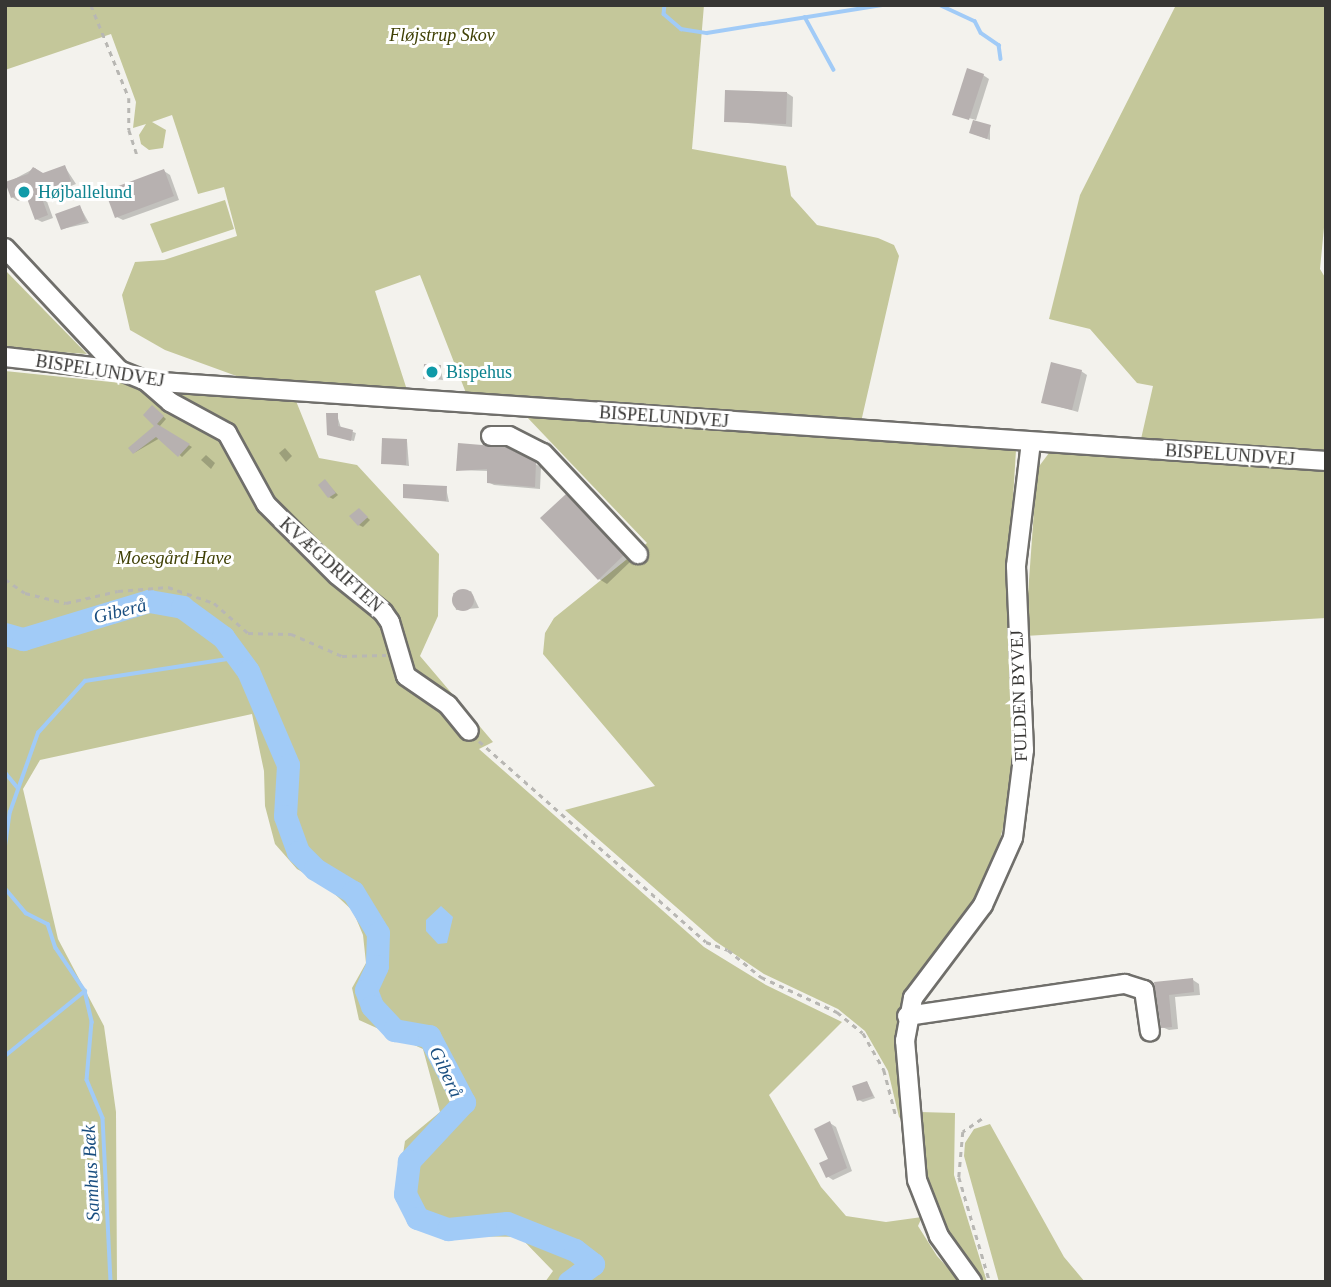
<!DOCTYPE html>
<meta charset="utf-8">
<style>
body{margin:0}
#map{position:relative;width:1331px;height:1287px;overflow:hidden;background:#f3f2ed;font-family:Georgia,serif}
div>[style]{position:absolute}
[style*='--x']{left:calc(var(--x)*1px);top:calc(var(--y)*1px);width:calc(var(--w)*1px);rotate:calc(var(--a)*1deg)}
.green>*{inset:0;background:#c4c79a}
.water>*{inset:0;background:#a1cbf7}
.shadow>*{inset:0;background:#0003}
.stream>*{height:3.5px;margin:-1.75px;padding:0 1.75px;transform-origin:1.75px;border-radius:1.75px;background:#a1cbf7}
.river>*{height:23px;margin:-11.5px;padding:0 11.5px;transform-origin:11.5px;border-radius:11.5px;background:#a1cbf7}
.building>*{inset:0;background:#b7b1b0}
.round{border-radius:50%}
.path>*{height:2.5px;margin-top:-1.25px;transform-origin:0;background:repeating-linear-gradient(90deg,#b8b7b3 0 5px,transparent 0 10px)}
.roads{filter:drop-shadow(2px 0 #706f6b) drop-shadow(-2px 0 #706f6b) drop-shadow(0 2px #706f6b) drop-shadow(0 -2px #706f6b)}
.minor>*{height:18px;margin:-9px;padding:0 9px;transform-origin:9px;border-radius:9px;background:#fff}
.dots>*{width:19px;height:19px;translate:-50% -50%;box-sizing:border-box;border:4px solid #fff;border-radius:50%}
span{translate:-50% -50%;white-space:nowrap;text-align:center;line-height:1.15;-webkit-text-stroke:6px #fff;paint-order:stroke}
.park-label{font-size:18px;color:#404106;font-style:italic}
.culture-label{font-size:18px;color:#0d838f}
.left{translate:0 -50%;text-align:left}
.street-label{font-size:18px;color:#373634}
.water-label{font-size:19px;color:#194e80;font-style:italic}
.frame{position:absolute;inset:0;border:7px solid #373634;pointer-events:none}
</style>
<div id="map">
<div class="green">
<div style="clip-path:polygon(5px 5px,704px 5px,692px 149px,786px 166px,791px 196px,817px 225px,878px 238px,894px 245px,899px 256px,861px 422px,466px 393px,420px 275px,375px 291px,407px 390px,242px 378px,165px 350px,130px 330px,122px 295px,135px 262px,164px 260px,237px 236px,224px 187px,198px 194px,172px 115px,152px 122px,166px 130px,163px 148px,149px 150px,141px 144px,139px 135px,146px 124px,133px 128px,136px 102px,111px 34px,5px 70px)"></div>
<div style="clip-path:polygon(1176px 5px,1326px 5px,1326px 207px,1320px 269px,1326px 279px,1326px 451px,1141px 439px,1153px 386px,1137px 383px,1090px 329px,1049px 319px,1080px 195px)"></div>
<div style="clip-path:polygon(225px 200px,234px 229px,162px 253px,150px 224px)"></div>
<div style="clip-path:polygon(5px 270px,87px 354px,5px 348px)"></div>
<div style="clip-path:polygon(5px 371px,296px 401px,319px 458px,357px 465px,439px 554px,438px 616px,420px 656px,493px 742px,479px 749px,704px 947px,766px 985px,842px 1022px,769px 1095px,821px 1187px,846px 1216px,886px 1222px,922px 1217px,918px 1226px,937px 1256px,961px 1282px,545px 1282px,553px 1271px,520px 1237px,447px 1236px,420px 1230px,396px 1201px,405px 1141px,440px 1112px,423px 1049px,359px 1020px,352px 988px,366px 963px,363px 935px,353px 911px,325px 885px,297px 869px,275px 844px,265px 806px,264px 771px,252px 714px,40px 760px,23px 789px,58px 939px,104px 1026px,116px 1112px,117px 1282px,5px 1282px)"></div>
<div style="clip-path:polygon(525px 415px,1016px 450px,1008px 580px,1016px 749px,1012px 792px,991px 875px,977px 902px,910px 991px,899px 1066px,905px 1123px,899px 1117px,888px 1071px,865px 1031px,838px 1009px,764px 974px,715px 941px,565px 810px,655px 786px,543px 654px,545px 633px,554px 618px,647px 543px)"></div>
<div style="clip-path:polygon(1049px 453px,1326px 469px,1326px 618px,1025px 636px,1037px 469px)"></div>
<div style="clip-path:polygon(920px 1112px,955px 1113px,954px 1175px,987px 1282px,981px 1282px,946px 1235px,927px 1188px)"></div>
<div style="clip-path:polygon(990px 1124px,1064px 1257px,1085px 1282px,999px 1282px,964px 1156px,965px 1143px,974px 1129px)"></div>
</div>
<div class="water">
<div style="clip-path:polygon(441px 906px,453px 917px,447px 943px,438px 944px,426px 931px,426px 920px)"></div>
</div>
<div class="shadow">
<div style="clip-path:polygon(983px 75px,989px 79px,976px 120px,958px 115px)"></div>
<div style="clip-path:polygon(787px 93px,793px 97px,792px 127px,726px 121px)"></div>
<div style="clip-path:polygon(990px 127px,990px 140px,974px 134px)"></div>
<div style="clip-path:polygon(65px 167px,76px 184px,45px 196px,53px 218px,42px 222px,36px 219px,28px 197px,18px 201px,12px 197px,7px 183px,35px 168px,44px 175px)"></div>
<div style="clip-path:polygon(164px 171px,170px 175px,179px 200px,123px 220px,117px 217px)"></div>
<div style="clip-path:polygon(80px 207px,89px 223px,62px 229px)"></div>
<div style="clip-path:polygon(440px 367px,443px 380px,425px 378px)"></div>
<div style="clip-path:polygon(1081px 371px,1087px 375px,1078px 412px,1043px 402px)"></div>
<div style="clip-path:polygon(155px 409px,166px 419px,159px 427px,192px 447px,182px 457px,160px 438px,134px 453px,157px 426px)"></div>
<div style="clip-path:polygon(337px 415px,341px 428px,356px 433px,354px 441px,333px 436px)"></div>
<div style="clip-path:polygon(407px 441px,409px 466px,382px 463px)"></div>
<div style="clip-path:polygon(285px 448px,292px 456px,286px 462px,279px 453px)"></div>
<div style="clip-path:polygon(506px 449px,541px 467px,540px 489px,494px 485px,488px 482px,489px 471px,458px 470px)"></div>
<div style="clip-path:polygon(206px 455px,215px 463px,211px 469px,201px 460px)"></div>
<div style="clip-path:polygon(325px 481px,338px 495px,333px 499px,329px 497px)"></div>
<div style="clip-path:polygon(446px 488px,449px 502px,404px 497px)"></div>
<div style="clip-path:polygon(566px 496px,631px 561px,607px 584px,599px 579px)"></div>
<div style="clip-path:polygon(359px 510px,370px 520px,363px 527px,359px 525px)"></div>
<div style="clip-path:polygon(471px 591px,479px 608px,456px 610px,453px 593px)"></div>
<div style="clip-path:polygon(1193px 980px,1199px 984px,1200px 995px,1175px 997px,1178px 1029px,1169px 1030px,1162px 1027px,1156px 983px)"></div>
<div style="clip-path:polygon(867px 1082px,875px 1098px,863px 1102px,859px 1100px)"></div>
<div style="clip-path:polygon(830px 1123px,836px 1127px,852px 1171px,833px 1180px,827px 1176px)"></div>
</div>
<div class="stream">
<div style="--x:665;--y:5;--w:9;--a:96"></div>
<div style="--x:664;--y:14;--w:23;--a:41"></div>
<div style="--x:681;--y:29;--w:26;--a:9"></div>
<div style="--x:707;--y:33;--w:177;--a:-9.1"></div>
<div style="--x:940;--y:5;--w:38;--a:25"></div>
<div style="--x:975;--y:21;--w:13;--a:63"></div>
<div style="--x:981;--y:33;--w:22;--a:34"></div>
<div style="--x:999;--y:45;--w:14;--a:82"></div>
<div style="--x:805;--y:17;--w:60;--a:61.3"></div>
<div style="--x:5;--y:772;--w:19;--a:51"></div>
<div style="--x:5;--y:846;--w:34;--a:-82"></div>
<div style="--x:10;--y:812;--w:84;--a:-70.5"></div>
<div style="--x:38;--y:733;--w:70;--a:-47.9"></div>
<div style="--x:85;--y:681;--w:157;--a:-8.8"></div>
<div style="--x:5;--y:888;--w:33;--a:50"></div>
<div style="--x:26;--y:913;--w:25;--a:27"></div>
<div style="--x:48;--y:924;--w:25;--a:72"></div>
<div style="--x:56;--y:948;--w:52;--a:56"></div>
<div style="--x:85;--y:991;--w:32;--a:77"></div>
<div style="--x:92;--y:1022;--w:58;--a:94.9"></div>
<div style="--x:87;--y:1080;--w:41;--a:67.2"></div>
<div style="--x:103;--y:1118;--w:164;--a:87.2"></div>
<div style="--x:5;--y:1056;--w:103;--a:-39.1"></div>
</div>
<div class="river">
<div style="--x:5;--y:634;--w:19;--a:16"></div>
<div style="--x:23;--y:639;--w:132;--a:-16.8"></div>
<div style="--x:149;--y:601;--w:34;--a:10"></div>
<div style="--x:182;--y:607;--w:51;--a:36.2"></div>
<div style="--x:223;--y:637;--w:42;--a:53.7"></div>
<div style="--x:248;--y:671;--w:102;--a:66.9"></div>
<div style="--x:288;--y:765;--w:51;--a:93.4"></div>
<div style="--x:285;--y:816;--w:38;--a:70"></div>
<div style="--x:298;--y:852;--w:24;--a:45"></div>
<div style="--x:315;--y:869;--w:44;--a:31.2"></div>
<div style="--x:353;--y:892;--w:48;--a:58.6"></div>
<div style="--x:378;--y:933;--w:33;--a:92"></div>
<div style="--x:377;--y:966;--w:26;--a:115"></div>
<div style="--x:366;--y:990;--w:17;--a:69"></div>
<div style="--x:372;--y:1006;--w:33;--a:47"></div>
<div style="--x:394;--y:1030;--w:36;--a:10"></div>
<div style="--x:429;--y:1036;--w:75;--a:62.1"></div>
<div style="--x:464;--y:1102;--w:81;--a:133"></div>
<div style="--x:409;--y:1161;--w:33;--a:97"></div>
<div style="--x:405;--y:1194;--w:27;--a:63"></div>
<div style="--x:417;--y:1218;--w:33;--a:20"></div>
<div style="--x:448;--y:1229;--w:59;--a:-5.8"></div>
<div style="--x:507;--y:1223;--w:73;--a:21.7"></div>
<div style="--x:575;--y:1250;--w:23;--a:38"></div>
<div style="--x:593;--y:1264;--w:30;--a:143"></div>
</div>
<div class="building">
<div style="clip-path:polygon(967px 68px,984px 74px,969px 120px,952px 115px)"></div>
<div style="clip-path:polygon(725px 90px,787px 92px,786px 124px,724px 122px)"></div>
<div style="clip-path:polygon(973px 120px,991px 125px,987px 139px,969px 133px)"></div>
<div style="clip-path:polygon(65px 165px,71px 181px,40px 193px,48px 215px,35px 220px,25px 193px,11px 198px,5px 182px,28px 174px,33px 167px,43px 173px)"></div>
<div style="clip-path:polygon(164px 169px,174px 196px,115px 218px,105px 191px)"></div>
<div style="clip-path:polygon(80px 205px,86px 221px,61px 230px,55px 214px)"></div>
<div style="clip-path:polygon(1051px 362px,1082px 370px,1072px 410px,1041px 403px)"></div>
<div style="clip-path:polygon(424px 364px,441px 365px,440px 379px,423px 379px)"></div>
<div style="clip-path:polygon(152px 405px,164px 416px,157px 424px,190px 444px,178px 457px,156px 437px,133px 454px,128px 448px,154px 426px,143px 415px)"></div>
<div style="clip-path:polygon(326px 413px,338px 413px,338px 426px,353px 430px,351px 441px,327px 435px)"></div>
<div style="clip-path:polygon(382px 438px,407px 439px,406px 465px,381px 464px)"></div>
<div style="clip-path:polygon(458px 443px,506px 447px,536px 462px,535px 487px,487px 483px,487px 469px,456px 471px)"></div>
<div style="clip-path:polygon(325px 479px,336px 493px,328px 498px,318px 485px)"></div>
<div style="clip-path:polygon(403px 484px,447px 486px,446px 501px,403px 498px)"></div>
<div style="clip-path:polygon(566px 494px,624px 555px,598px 580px,540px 518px)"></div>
<div style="clip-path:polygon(359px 508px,368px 517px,358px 526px,349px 516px)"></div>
<div class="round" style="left:452px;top:589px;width:22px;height:22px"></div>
<div style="clip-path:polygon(1193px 978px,1194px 992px,1169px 995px,1172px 1027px,1161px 1028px,1154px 982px)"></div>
<div style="clip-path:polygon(867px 1081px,873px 1096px,857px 1101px,852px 1086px)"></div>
<div style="clip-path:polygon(830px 1121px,847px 1168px,826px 1178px,819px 1163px,828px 1159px,814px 1129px)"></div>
</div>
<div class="path">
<div style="--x:91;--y:5;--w:100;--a:67.8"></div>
<div style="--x:129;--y:98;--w:32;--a:90"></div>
<div style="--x:129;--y:130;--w:25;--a:72"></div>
<div style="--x:5;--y:579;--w:24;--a:35"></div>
<div style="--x:25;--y:593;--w:42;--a:13.7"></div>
<div style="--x:66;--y:603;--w:53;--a:-13"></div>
<div style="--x:118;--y:591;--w:50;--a:-4.6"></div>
<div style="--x:168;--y:587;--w:49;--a:19.2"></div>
<div style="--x:214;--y:603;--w:45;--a:41.4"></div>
<div style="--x:248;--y:633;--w:43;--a:1.3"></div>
<div style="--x:291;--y:634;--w:56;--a:23.3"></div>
<div style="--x:342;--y:656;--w:44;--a:-1.3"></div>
<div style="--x:479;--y:741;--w:303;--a:41.5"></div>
<div style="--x:706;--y:942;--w:23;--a:20"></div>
<div style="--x:728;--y:950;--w:43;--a:39.3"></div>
<div style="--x:761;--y:977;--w:84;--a:24.7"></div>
<div style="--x:837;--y:1012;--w:33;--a:39"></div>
<div style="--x:863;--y:1033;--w:43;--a:60.4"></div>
<div style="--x:884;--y:1070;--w:48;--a:75.4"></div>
<div style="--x:982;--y:1119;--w:23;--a:146"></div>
<div style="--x:963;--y:1132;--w:45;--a:95.1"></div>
<div style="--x:959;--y:1177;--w:109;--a:73.6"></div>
</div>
<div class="roads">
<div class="minor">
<div style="--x:5;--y:248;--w:167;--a:46.9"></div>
<div style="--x:5;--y:357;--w:115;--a:6.5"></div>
<div style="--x:119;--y:370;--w:29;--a:22"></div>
<div style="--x:146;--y:381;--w:1183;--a:3.88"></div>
<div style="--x:146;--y:381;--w:32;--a:41"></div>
<div style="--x:170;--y:402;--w:65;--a:28.5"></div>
<div style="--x:227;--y:433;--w:81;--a:61.2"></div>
<div style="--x:266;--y:504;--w:100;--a:45"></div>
<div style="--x:337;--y:575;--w:59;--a:38.8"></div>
<div style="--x:383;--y:612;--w:12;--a:55"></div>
<div style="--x:390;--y:622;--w:56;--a:73.5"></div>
<div style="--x:406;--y:676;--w:51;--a:34.6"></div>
<div style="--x:448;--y:705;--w:33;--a:51"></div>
<div style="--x:491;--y:436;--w:18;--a:0"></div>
<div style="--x:509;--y:436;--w:38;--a:27"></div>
<div style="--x:543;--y:453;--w:139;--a:46.8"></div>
<div style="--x:907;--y:1016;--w:220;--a:-8.4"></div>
<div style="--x:1125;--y:984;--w:20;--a:18"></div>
<div style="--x:1144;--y:990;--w:42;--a:81.9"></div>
<div style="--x:972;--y:1282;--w:57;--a:-125.7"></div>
<div style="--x:939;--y:1236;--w:60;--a:-111.4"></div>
<div style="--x:917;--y:1180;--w:140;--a:-94.9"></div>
<div style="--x:905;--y:1041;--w:44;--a:-79.5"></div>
<div style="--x:913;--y:998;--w:116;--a:-53"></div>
<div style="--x:983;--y:905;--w:73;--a:-65.9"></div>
<div style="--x:1013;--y:838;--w:89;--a:-82.9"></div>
<div style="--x:1024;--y:750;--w:184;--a:-92.5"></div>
<div style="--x:1016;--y:566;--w:125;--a:-83.1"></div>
</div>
</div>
<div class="dots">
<div style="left:24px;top:192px;background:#0f9aa8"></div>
<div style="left:432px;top:372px;background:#0f9aa8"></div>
</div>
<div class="park-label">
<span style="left:442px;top:35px">Fløjstrup Skov</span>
<span style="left:174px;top:558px">Moesgård Have</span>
</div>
<div class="culture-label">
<span class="left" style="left:38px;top:192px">Højballelund</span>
<span class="left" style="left:446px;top:372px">Bispehus</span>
</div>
<div class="street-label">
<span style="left:100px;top:371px;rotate:9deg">BISPELUNDVEJ</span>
<span style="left:664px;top:417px;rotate:4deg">BISPELUNDVEJ</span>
<span style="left:1230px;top:455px;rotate:4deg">BISPELUNDVEJ</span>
<span style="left:331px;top:565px;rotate:42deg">KVÆGDRIFTEN</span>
<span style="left:1019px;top:696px;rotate:-92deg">FULDEN BYVEJ</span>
</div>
<div class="water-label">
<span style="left:120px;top:611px;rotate:-14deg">Giberå</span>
<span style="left:446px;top:1072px;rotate:65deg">Giberå</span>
<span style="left:91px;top:1173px;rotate:-93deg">Samhus Bæk</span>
</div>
<div class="frame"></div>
</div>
